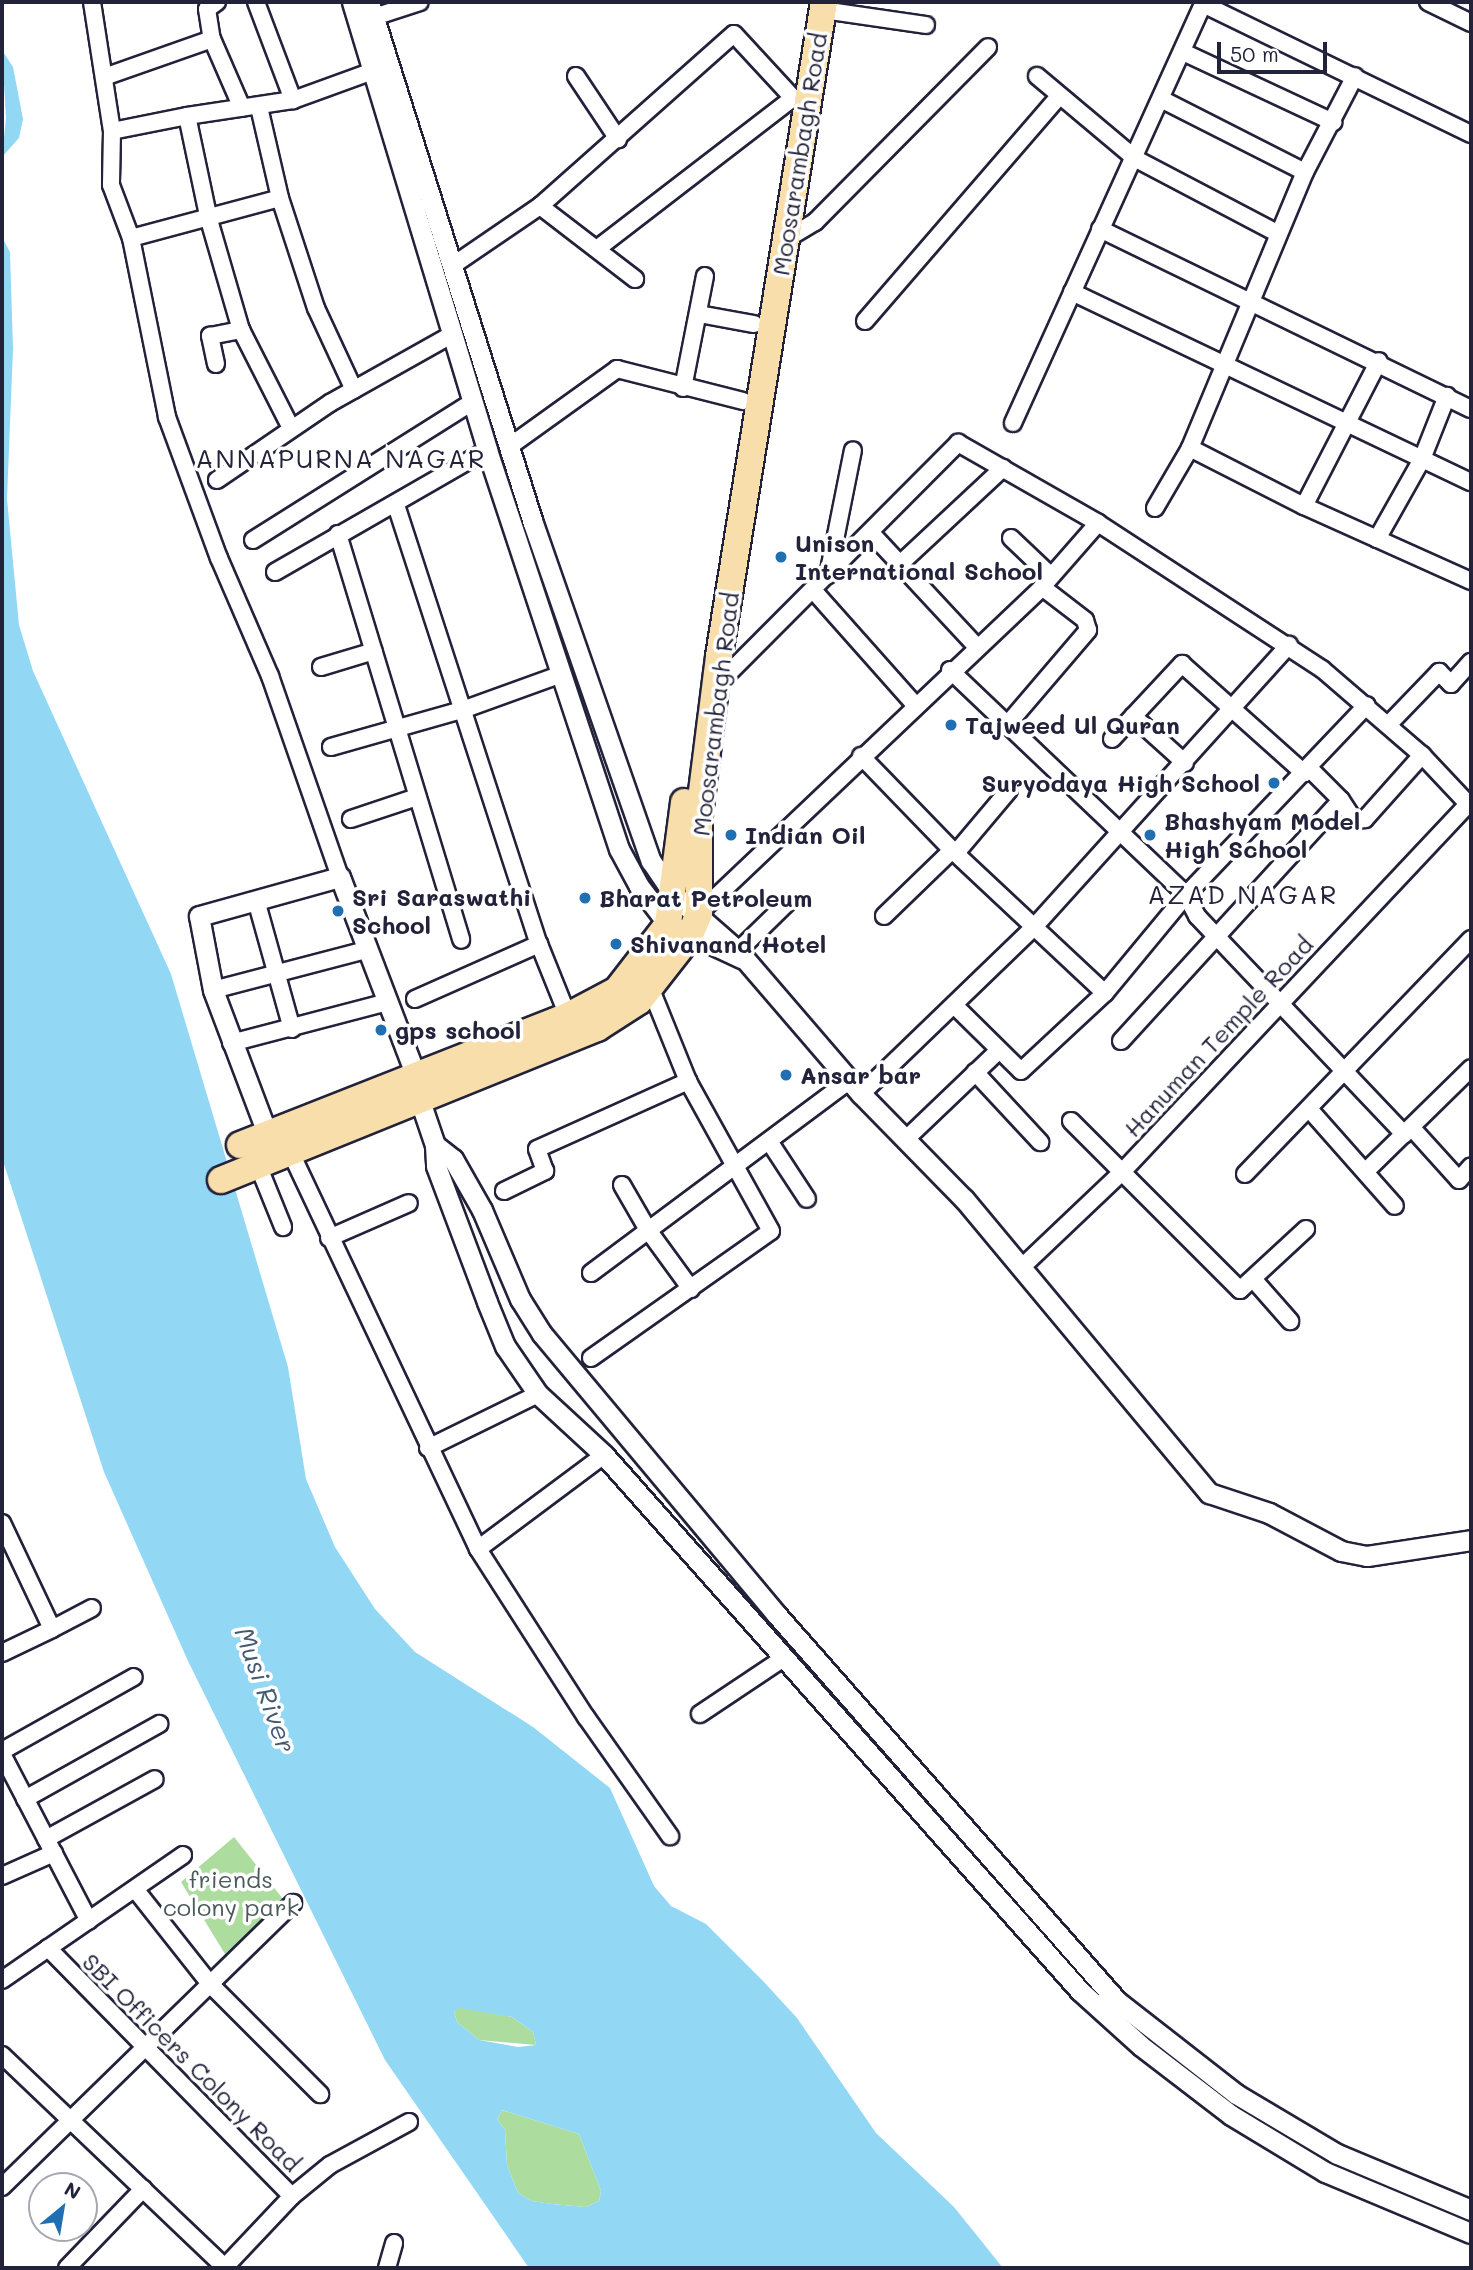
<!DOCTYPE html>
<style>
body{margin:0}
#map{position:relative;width:1473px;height:2270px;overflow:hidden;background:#fff;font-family:Mali,sans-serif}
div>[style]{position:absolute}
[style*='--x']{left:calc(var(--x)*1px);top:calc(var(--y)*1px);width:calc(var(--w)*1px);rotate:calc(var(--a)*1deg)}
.green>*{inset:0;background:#acdd9e}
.water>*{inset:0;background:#92d8f4}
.roads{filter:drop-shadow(2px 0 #22223b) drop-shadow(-2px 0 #22223b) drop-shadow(0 2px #22223b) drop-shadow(0 -2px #22223b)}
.minor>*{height:16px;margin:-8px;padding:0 8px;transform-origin:8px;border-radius:8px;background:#fff}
.tertiary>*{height:19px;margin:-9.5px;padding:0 9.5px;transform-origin:9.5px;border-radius:9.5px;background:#fff}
.primary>*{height:26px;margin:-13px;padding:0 13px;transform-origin:13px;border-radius:13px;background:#f8deab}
.dots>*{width:19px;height:19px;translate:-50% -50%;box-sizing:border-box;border:4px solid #fff;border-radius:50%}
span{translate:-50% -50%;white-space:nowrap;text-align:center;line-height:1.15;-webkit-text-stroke:7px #fff;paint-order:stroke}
.street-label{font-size:24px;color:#22223b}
.poi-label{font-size:24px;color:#22223b;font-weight:700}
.left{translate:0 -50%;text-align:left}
.right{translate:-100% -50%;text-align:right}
.park-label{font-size:24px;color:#4b5a59}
.neighbourhood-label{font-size:26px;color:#22223b;letter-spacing:2px}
.water-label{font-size:26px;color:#445972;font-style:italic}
.frame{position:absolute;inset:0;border:4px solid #22223b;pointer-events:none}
.north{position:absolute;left:28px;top:2172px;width:70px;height:70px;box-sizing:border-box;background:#fff;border:2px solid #a7a7b1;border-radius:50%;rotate:30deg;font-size:19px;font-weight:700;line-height:28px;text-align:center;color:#22223b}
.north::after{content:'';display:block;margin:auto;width:24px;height:32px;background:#1f6fb2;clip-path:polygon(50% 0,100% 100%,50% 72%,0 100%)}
.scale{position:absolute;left:1217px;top:42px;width:110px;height:32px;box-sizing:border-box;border:4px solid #22223b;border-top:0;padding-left:9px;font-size:21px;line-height:24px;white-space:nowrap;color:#22223b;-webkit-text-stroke:5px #fff;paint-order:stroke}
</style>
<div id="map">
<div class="green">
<div style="clip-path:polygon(234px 1837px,283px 1899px,225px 1954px,181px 1882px)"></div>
<div style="clip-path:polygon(460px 2007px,512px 2017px,533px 2032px,536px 2045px,479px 2040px,457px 2022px,454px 2011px)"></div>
<div style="clip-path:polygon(502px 2110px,579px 2134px,601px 2191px,599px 2201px,586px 2207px,552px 2204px,532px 2201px,518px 2193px,507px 2165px,505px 2130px,497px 2119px)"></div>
</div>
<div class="water">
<div style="clip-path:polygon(2px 50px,13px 67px,23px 119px,19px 138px,2px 157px,6px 118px)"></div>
<div style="clip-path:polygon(evenodd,2px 237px,10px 252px,13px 349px,7px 499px,19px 625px,33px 671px,171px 974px,288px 1367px,306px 1479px,335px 1547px,375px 1609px,415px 1652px,533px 1727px,610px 1788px,654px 1886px,671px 1906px,706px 1924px,763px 1981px,797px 2018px,876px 2133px,954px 2207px,1003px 2268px,529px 2268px,385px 2060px,188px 1661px,104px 1472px,2px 1158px,2px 237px,460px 2008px,512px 2017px,533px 2032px,536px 2045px,518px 2047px,479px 2040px,457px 2022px,454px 2011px,460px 2008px,2px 237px,502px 2110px,579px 2134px,601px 2191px,599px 2201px,586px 2207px,552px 2204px,532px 2201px,518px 2193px,507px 2165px,505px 2130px,497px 2119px,502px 2110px)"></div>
</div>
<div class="roads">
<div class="minor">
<div style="--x:92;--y:2;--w:131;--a:81.2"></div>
<div style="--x:112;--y:131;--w:54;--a:91.1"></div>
<div style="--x:111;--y:185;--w:57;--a:69.3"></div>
<div style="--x:131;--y:238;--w:183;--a:78.6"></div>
<div style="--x:167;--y:417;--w:150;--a:69.8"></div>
<div style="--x:219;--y:558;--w:129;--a:66.6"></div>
<div style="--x:270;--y:676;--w:213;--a:70.8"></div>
<div style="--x:217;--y:2;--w:12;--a:145"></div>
<div style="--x:207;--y:9;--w:30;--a:81"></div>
<div style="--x:212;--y:39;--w:75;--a:66.5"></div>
<div style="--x:256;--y:2;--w:105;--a:69.3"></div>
<div style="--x:1428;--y:2;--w:48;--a:26"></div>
<div style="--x:1203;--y:4;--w:298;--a:25.9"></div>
<div style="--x:823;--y:10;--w:104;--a:8.3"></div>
<div style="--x:374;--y:17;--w:48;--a:-18.1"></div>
<div style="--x:1183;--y:52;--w:166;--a:25"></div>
<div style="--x:107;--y:76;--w:111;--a:-19.4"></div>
<div style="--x:576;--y:76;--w:76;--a:56.3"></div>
<div style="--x:1037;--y:76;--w:129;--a:40"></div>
<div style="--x:1136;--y:159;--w:161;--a:27.7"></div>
<div style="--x:1161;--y:99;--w:161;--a:26.9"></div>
<div style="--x:259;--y:107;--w:93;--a:77"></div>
<div style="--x:280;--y:198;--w:116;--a:71.9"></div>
<div style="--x:316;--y:308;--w:90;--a:65.1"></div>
<div style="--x:112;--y:131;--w:76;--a:-11.3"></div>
<div style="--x:540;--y:206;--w:120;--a:37.5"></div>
<div style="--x:1100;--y:229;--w:412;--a:25.9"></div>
<div style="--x:131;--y:238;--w:154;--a:-15"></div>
<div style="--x:785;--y:240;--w:35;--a:-31"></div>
<div style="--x:815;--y:222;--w:246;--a:-45.3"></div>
<div style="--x:452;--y:266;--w:107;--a:-34.3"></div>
<div style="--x:540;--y:206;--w:259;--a:-41.6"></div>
<div style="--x:734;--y:34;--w:87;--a:47.3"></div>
<div style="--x:793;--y:98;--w:247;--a:142.4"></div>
<div style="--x:1072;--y:292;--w:442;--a:25.5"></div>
<div style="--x:699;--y:314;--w:56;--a:10.3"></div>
<div style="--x:865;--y:321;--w:297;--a:-49.2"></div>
<div style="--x:216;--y:364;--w:29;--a:-102"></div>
<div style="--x:210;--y:336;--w:32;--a:-11"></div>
<div style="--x:683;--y:388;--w:114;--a:-78.9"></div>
<div style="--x:1013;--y:423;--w:462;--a:-65.6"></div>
<div style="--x:291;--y:428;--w:110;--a:-117"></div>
<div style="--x:241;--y:330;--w:115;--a:-106.2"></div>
<div style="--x:209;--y:220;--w:106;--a:-101.9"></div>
<div style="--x:187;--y:116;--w:107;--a:-8.6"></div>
<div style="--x:293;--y:100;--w:85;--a:-19.9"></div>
<div style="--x:510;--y:446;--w:132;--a:-35.7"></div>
<div style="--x:617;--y:369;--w:130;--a:14.3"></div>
<div style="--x:1190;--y:448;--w:128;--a:27"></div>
<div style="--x:1304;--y:506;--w:183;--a:24.2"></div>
<div style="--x:217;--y:480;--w:137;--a:-34.3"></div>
<div style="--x:330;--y:403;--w:141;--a:-29.3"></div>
<div style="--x:396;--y:505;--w:462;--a:72"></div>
<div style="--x:539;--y:944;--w:78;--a:68.1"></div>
<div style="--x:1304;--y:506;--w:163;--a:-62.7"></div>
<div style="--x:1155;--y:508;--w:69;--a:-59.7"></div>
<div style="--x:1190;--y:448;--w:299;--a:-67.4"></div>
<div style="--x:1305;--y:172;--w:108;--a:-62.5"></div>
<div style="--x:871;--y:533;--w:154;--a:47.1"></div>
<div style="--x:338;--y:534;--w:424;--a:73.1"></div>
<div style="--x:1011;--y:538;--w:55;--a:43.5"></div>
<div style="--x:1377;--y:539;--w:92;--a:-60.6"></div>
<div style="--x:1422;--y:459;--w:68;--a:-68.4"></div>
<div style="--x:253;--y:540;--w:261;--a:-32.2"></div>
<div style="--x:900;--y:564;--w:141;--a:-43"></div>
<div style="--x:275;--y:572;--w:245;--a:-29.9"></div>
<div style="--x:828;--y:575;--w:127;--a:-78.7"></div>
<div style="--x:813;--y:590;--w:154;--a:48.4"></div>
<div style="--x:321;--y:667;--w:55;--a:-16.8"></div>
<div style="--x:950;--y:670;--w:326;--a:43.6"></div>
<div style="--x:1186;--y:895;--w:24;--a:62"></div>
<div style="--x:1197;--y:916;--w:301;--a:46.5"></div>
<div style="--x:717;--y:685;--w:342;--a:-45.1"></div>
<div style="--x:958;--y:443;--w:161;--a:29.7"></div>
<div style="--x:1098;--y:523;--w:267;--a:33.1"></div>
<div style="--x:1322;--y:669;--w:132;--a:40.7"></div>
<div style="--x:1422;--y:755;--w:71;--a:46.7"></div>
<div style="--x:1133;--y:716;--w:70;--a:42.1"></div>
<div style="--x:1007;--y:725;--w:125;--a:-49.5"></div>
<div style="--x:1088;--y:630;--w:10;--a:-107"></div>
<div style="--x:1085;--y:620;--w:54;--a:-142.5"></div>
<div style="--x:1388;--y:725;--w:74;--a:-46.1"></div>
<div style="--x:1439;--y:672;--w:17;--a:45"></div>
<div style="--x:1451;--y:684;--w:30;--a:-48"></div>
<div style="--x:1112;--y:739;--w:103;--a:-47"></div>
<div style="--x:1182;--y:664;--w:164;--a:41.8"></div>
<div style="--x:331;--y:747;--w:139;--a:-15.8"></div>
<div style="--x:465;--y:709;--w:100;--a:-19.9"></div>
<div style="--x:861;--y:756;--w:131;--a:45.9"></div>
<div style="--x:952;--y:850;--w:209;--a:43.1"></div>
<div style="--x:1309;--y:768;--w:45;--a:45"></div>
<div style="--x:351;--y:819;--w:70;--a:-18.4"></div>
<div style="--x:956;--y:853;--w:82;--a:-49.9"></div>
<div style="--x:256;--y:900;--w:134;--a:74.4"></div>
<div style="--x:699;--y:913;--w:473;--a:-43.5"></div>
<div style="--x:1042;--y:587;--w:85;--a:-48.8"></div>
<div style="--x:884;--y:916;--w:95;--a:-44.1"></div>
<div style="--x:738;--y:951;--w:69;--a:-44.4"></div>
<div style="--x:213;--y:990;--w:161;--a:-14.7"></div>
<div style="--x:415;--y:999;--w:136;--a:-23.9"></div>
<div style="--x:956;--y:1007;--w:91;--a:44.6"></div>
<div style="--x:1021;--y:1071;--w:115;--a:-42.9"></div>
<div style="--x:1105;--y:993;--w:127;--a:-50.4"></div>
<div style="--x:1186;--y:895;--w:262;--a:-46.4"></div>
<div style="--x:1121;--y:1041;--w:326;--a:-47.6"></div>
<div style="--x:1341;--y:800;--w:24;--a:57"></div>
<div style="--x:1354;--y:820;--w:11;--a:-5"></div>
<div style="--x:1365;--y:819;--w:86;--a:-48.3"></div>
<div style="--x:231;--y:1043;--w:161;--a:-14.7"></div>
<div style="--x:975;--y:1072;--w:96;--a:47.1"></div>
<div style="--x:861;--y:1094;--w:242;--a:-44"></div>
<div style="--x:1035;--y:926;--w:379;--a:-47.9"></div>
<div style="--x:1310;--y:1110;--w:128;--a:48.5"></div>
<div style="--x:1071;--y:1121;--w:239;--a:45"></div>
<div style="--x:1240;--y:1290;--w:90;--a:-42.7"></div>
<div style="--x:1412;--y:1128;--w:70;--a:47.9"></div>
<div style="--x:1459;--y:1180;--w:18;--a:-49"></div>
<div style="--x:905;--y:1140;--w:129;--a:-43.7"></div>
<div style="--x:769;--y:1141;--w:69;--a:56.8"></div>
<div style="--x:290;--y:1151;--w:440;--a:64.7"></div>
<div style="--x:478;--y:1549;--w:200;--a:57.3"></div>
<div style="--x:586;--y:1717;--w:146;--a:54.8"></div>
<div style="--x:258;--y:1165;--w:67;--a:68"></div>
<div style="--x:1366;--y:1171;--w:147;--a:-44.4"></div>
<div style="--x:1245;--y:1174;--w:326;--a:-46.1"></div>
<div style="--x:622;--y:1185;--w:52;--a:60"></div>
<div style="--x:648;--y:1230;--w:73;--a:53.9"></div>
<div style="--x:504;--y:1191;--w:46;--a:-26"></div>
<div style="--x:545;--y:1171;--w:23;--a:-110"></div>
<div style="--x:537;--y:1149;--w:166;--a:-24.2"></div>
<div style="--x:329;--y:1238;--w:87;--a:-23.6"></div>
<div style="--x:1022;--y:1267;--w:139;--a:-43.5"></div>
<div style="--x:1123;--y:1171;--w:508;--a:-46.76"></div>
<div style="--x:591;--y:1273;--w:323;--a:-36.7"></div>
<div style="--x:1254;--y:1280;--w:55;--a:48.7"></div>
<div style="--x:591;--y:1358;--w:220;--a:-35.2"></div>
<div style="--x:771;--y:1231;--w:171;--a:-119"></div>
<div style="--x:688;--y:1081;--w:101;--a:-112"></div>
<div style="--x:428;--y:1448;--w:123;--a:-26.1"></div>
<div style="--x:2;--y:1523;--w:117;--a:64.7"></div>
<div style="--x:52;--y:1629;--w:45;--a:-27.7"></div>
<div style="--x:478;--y:1549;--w:157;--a:-36.7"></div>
<div style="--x:2;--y:1653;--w:55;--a:-25.6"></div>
<div style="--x:700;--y:1714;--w:102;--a:-33.8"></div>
<div style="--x:2;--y:1751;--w:151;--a:-29.3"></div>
<div style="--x:2;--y:1754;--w:188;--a:62.5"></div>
<div style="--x:25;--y:1799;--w:154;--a:-29.2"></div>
<div style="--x:46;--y:1839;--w:124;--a:-28.8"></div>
<div style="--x:2;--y:1876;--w:57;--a:-23.9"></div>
<div style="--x:135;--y:1889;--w:121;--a:51.7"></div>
<div style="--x:210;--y:1984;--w:156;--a:45"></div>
<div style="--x:48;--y:1948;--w:348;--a:45.5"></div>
<div style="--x:2;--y:1980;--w:220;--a:-34.6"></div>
<div style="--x:2;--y:2055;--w:308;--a:43.6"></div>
<div style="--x:2;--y:2187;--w:407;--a:-44.3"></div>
<div style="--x:67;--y:2268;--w:110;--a:-46.1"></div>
<div style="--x:224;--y:2268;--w:99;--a:-46.6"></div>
<div style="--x:292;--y:2196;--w:49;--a:-39.2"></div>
<div style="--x:330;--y:2165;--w:90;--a:-28.6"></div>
<div style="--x:387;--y:2268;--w:26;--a:-74"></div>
</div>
<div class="tertiary">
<div style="--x:352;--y:2;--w:468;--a:73.2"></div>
<div style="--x:487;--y:450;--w:420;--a:71.7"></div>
<div style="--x:619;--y:849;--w:42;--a:61.6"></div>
<div style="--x:639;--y:886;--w:48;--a:52.7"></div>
<div style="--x:668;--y:924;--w:81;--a:25"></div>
<div style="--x:369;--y:2;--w:546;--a:72.53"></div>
<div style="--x:533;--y:523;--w:358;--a:70.8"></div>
<div style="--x:651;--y:861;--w:41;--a:55.9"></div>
<div style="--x:674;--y:895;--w:85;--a:41.2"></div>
<div style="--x:738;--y:951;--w:189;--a:49.3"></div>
<div style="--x:861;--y:1094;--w:147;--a:45.6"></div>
<div style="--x:964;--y:1199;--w:383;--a:50.2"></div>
<div style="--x:1209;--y:1493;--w:63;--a:18.4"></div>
<div style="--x:1269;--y:1513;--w:81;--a:27.8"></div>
<div style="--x:1341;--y:1551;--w:26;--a:11"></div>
<div style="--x:1367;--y:1556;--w:105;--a:-8.7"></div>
<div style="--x:419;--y:1098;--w:50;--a:71.2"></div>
<div style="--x:435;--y:1145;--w:21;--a:87"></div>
<div style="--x:436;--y:1166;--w:145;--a:69.4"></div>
<div style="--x:487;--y:1302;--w:48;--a:67.8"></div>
<div style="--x:505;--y:1346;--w:58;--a:55.5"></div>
<div style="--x:538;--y:1394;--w:90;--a:42.7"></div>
<div style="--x:604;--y:1455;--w:717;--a:48.39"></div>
<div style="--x:1080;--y:1991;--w:82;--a:42"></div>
<div style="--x:1141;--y:2046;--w:113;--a:37.5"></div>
<div style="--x:1231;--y:2115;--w:110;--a:31.2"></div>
<div style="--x:1325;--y:2172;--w:158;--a:22.7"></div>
<div style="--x:267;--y:1133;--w:153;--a:-110.7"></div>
<div style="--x:213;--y:990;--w:75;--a:-100.7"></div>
<div style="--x:199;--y:916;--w:146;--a:-15.5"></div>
<div style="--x:340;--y:877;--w:213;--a:69.1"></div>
<div style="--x:435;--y:1145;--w:23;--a:38"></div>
<div style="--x:453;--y:1159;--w:59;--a:60.4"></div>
<div style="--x:482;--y:1210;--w:97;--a:66.9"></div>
<div style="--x:520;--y:1299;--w:41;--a:57.8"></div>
<div style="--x:542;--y:1334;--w:365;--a:50.1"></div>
<div style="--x:776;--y:1614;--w:516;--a:48.62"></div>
<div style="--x:1117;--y:2001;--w:151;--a:38"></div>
<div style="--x:1236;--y:2094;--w:117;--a:30.7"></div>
<div style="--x:1337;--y:2154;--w:145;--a:22.7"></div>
</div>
<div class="primary">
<div style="--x:240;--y:1145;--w:352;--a:-21.5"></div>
<div style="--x:568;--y:1016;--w:55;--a:-28"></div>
<div style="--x:617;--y:990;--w:83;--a:-52.3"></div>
<div style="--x:668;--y:924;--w:123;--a:-82.5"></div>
<div style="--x:221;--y:1180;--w:406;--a:-22"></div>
<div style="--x:597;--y:1028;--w:50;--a:-32.7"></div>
<div style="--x:639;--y:1001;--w:81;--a:-52"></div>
<div style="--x:689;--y:937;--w:26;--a:-67"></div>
<div style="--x:699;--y:913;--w:98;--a:-90"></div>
<div style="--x:699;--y:815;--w:160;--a:-82.8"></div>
<div style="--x:719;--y:656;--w:662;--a:-80.88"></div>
</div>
</div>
<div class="dots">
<div style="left:781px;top:557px;background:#1f6fb2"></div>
<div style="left:951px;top:725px;background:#1f6fb2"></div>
<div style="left:1274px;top:783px;background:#1f6fb2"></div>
<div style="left:731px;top:835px;background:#1f6fb2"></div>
<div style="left:1150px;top:835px;background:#1f6fb2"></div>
<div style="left:585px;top:898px;background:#1f6fb2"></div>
<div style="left:338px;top:911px;background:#1f6fb2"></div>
<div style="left:616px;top:944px;background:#1f6fb2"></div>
<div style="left:381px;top:1030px;background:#1f6fb2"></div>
<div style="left:786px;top:1075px;background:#1f6fb2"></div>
</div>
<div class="street-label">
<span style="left:799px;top:154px;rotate:-81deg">Moosarambagh Road</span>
<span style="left:715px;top:714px;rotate:-83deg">Moosarambagh Road</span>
<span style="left:1218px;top:1036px;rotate:-47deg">Hanuman Temple Road</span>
<span style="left:192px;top:2062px;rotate:45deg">SBI Officers Colony Road</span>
</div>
<div class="poi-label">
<span class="left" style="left:795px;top:557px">Unison<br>International School</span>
<span class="left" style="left:965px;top:725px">Tajweed Ul Quran</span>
<span class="right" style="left:1260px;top:783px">Suryodaya High School</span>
<span class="left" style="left:1164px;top:835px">Bhashyam Model<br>High School</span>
<span class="left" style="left:745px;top:835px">Indian Oil</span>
<span class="left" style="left:352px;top:911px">Sri Saraswathi<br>School</span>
<span class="left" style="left:599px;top:898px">Bharat Petroleum</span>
<span class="left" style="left:630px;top:944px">Shivanand Hotel</span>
<span class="left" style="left:395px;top:1030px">gps school</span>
<span class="left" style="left:800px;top:1075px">Ansar bar</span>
</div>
<div class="park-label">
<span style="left:231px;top:1893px">friends<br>colony park</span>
</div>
<div class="neighbourhood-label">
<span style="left:341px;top:459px">ANNAPURNA NAGAR</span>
<span style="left:1243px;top:895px">AZAD NAGAR</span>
</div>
<div class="water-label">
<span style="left:265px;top:1690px;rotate:70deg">Musi River</span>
</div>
<div class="frame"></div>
<div class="north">N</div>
<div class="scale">50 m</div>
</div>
